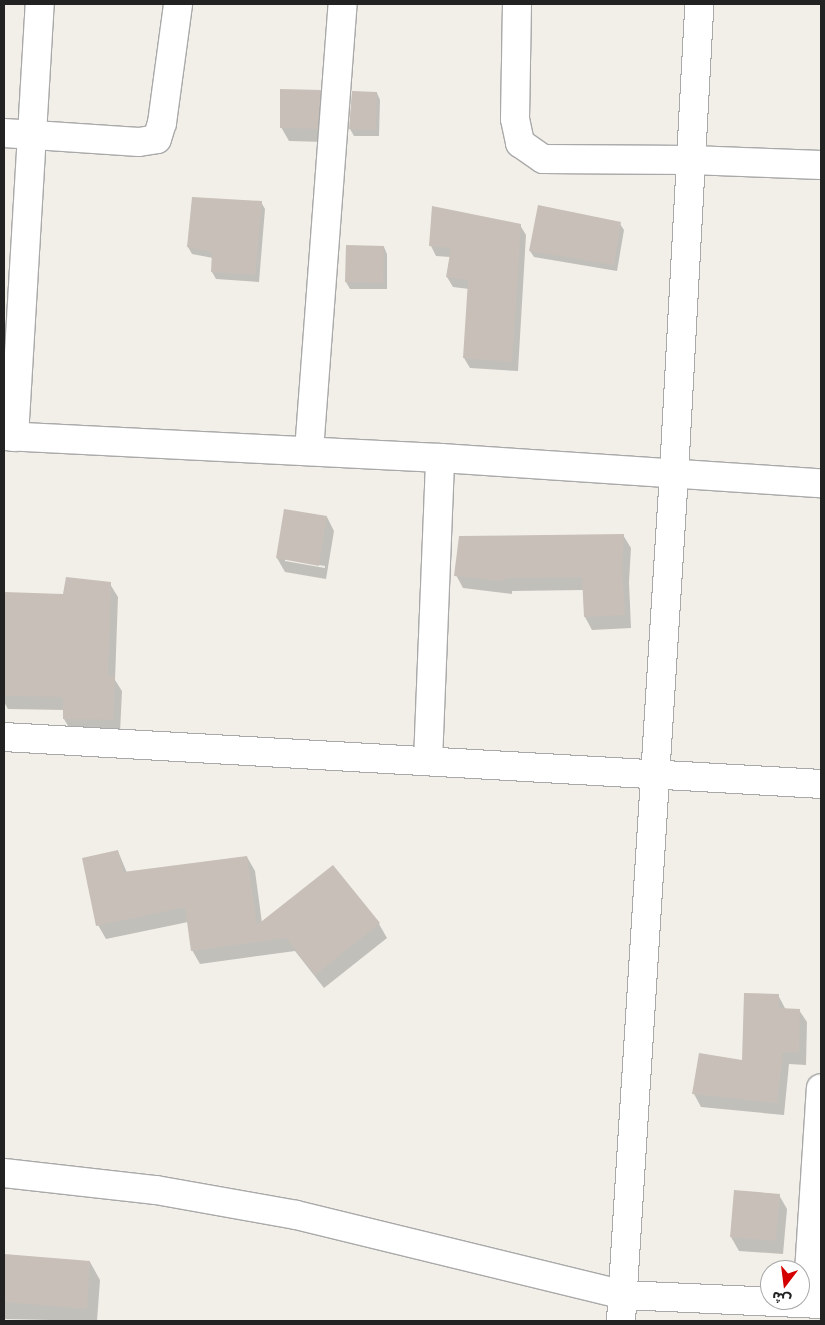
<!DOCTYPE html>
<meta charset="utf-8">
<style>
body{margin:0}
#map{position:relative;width:825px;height:1325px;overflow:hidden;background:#f2efe9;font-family:"Open Sans","Noto Sans Arabic",sans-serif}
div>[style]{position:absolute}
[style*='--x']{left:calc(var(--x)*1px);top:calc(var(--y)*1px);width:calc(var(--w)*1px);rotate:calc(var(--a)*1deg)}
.shadow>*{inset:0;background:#0003}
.building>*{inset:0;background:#c7bfb8}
.roads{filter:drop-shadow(1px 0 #a9a9a9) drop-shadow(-1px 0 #a9a9a9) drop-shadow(0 1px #a9a9a9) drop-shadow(0 -1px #a9a9a9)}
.minor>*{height:28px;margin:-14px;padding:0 14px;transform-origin:14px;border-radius:14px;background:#fff}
span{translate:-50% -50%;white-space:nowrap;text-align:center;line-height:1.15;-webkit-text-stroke:4.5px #fff;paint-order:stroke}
.frame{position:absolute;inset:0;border:5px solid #222;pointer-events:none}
.north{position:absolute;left:760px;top:1260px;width:50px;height:50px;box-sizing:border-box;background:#fff;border:1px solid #a7a7a7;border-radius:50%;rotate:195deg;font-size:14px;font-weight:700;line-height:20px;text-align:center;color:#222}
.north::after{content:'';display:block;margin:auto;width:18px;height:22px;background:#d40000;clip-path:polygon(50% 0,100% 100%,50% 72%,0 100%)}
</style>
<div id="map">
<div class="shadow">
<div style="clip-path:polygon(320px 91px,328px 105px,325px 142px,289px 141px,281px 127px)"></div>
<div style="clip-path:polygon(353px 92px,377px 93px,380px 100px,379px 136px,354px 136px,350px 129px)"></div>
<div style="clip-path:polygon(261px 202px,265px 209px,259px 282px,216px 279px,212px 272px,213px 258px,192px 254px,188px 247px)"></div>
<div style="clip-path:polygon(620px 224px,624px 230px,617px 271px,534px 257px,530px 251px)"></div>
<div style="clip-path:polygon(520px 225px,526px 235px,518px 371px,470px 368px,464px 358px,469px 289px,453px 287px,447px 277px,450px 257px,436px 256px,431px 246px)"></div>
<div style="clip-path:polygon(384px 247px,387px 254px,387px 289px,350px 289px,346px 282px)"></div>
<div style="clip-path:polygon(evenodd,327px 517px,334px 531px,326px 579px,285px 572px,277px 558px,327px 517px,285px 559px,325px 566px,325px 568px,285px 561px,285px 559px)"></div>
<div style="clip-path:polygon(623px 535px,631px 548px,629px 582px,631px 628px,592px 630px,585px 617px,583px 590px,512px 591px,512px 594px,463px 588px,456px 575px)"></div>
<div style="clip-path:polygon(110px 584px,118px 597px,115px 680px,122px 691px,120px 733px,72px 733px,64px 719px,64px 710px,8px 709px,4px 702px,4px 594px,64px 595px)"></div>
<div style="clip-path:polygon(118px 851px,127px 873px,247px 857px,255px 871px,262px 923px,333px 867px,379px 924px,387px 938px,324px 988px,295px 951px,200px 964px,192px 950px,188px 922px,106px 939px,98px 925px)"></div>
<div style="clip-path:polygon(778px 995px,786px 1010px,799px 1010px,807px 1022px,806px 1065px,789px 1064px,784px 1115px,701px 1107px,694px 1094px,743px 1062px)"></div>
<div style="clip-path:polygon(779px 1195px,787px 1209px,783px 1254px,739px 1251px,731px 1237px)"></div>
<div style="clip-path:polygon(4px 1255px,90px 1262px,100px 1280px,97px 1321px,4px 1319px)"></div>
</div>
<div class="building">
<div style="clip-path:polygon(280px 89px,321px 90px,318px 129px,280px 128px)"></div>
<div style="clip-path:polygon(352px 91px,377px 92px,376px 130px,349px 129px)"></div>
<div style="clip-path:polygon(192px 197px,262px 201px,255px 275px,211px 272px,212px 252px,187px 247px)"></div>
<div style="clip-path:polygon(538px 205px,621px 222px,614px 265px,529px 251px)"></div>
<div style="clip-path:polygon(432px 206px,521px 224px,512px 362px,463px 358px,468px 280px,446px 277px,451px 248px,429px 246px)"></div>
<div style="clip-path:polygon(346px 245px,384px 246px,383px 283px,345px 282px)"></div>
<div style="clip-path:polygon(284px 509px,327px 516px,319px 566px,276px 558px)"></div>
<div style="clip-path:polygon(624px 534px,622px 568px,625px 615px,584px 617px,582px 577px,505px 578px,505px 581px,454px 576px,459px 536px)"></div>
<div style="clip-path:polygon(66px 577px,111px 582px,108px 676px,115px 676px,113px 720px,63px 719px,63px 697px,4px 696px,4px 592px,63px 594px)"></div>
<div style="clip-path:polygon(118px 850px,123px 872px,247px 856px,257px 925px,333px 865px,380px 923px,315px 975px,286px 938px,191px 951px,185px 907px,96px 926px,82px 858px)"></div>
<div style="clip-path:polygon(744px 993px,779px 994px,779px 1008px,800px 1009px,799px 1052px,783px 1052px,777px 1103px,692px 1094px,699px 1053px,742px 1060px)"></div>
<div style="clip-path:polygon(734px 1190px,780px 1194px,776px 1241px,730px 1237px)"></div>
<div style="clip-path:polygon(4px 1254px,90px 1261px,87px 1309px,4px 1302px)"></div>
</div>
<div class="roads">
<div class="minor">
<div style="--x:517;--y:4;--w:115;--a:91"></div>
<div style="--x:515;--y:119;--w:25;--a:78"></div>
<div style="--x:520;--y:143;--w:28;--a:35"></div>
<div style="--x:543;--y:159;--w:148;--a:0.4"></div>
<div style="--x:691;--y:160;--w:130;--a:2.2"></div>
<div style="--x:4;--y:133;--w:135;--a:3.8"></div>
<div style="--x:139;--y:142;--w:18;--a:-9"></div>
<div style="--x:157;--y:139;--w:17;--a:-73"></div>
<div style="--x:162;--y:123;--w:120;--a:-82.3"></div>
<div style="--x:4;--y:436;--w:437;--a:2.9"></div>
<div style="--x:440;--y:458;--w:382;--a:3.8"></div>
<div style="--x:14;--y:437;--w:434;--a:-86.6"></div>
<div style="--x:309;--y:451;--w:448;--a:-85.7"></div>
<div style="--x:4;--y:737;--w:818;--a:3.29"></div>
<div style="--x:428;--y:761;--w:303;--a:-87.7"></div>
<div style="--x:4;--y:1173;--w:153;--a:6.4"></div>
<div style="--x:156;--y:1190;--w:142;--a:10.1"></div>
<div style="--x:296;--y:1215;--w:337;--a:13.7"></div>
<div style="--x:623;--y:1295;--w:198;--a:2.6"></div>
<div style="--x:807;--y:1303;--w:215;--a:-86.3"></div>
<div style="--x:621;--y:1321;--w:850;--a:-86.42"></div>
<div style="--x:674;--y:473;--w:470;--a:-86.9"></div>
</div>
</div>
<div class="frame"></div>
<div class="north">ش</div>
</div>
